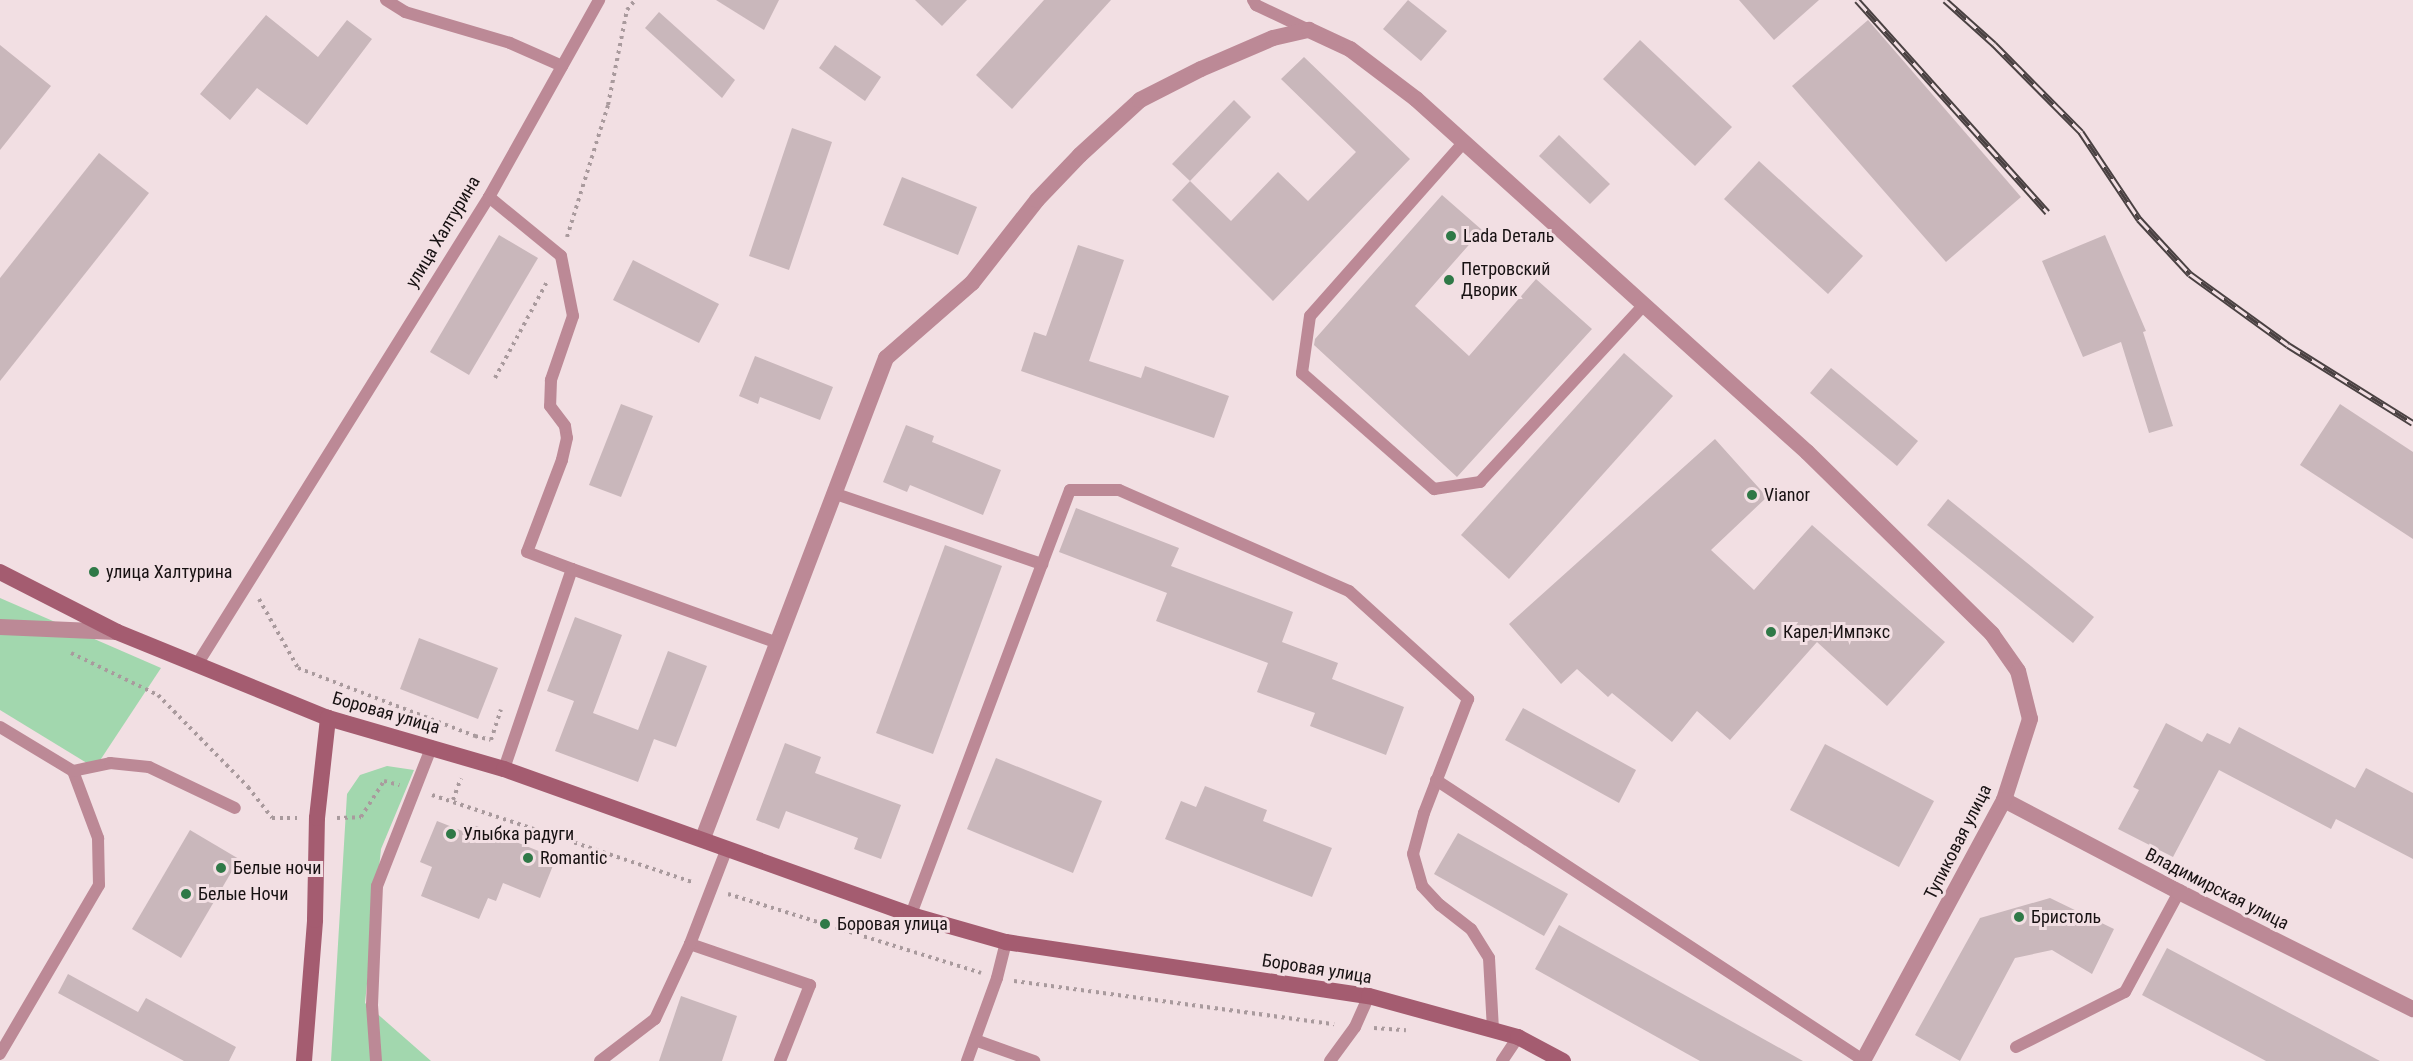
<!DOCTYPE html>
<meta charset="utf-8">
<style>
body{margin:0}
#map{position:relative;width:2413px;height:1061px;overflow:hidden;background:#f2dfe3;font-family:"Roboto Condensed",sans-serif}
div>[style]{position:absolute}
[style*='--x']{left:calc(var(--x)*1px);top:calc(var(--y)*1px);width:calc(var(--w)*1px);rotate:calc(var(--a)*1deg)}
.green>*{inset:0;background:#a2d7ae}
.building>*{inset:0;background:#c9b7bb}
.path>*{height:4px;margin-top:-2px;transform-origin:0;background:repeating-linear-gradient(90deg,#a99a9d 0 3px,transparent 0 7.5px)}
.service>*{height:12px;margin:-6px;padding:0 6px;transform-origin:6px;border-radius:6px;background:#bc8996}
.minor>*{height:16px;margin:-8px;padding:0 8px;transform-origin:8px;border-radius:8px;background:#bc8996}
.secondary>*{height:16px;margin:-8px;padding:0 8px;transform-origin:8px;border-radius:8px;background:#a45c70}
.rail>*{height:7px;margin-top:-3.5px;transform-origin:0;background:repeating-linear-gradient(90deg,#f2dfe3 0 14px,#4a4142 0 28px);box-sizing:border-box;border-block:2px solid #4a4142}
.dots>*{width:16px;height:16px;translate:-50% -50%;box-sizing:border-box;border:3px solid #f2dfe3;border-radius:50%}
span{translate:-50% -50%;white-space:nowrap;text-align:center;line-height:1.15;-webkit-text-stroke:6px #f2dfe3;paint-order:stroke}
.street-label{font-size:18px;color:#171112}
.poi-label{font-size:18px;color:#171112}
.left{translate:0 -50%;text-align:left}
</style>
<div id="map">
<div class="green">
<div style="clip-path:polygon(0 598px,161px 668px,95px 768px,0 710px)"></div>
<div style="clip-path:polygon(387px 766px,414px 770px,381px 849px,365px 1003px,431px 1061px,331px 1061px,347px 794px,360px 775px)"></div>
</div>
<div class="building">
<div style="clip-path:polygon(716px 0,779px 0,764px 30px)"></div>
<div style="clip-path:polygon(915px 0,967px 0,942px 26px)"></div>
<div style="clip-path:polygon(1044px 0,1111px 0,1012px 109px,976px 75px)"></div>
<div style="clip-path:polygon(1408px 0,1447px 31px,1421px 61px,1383px 29px)"></div>
<div style="clip-path:polygon(1739px 0,1819px 0,1774px 40px)"></div>
<div style="clip-path:polygon(659px 12px,735px 80px,722px 98px,645px 28px)"></div>
<div style="clip-path:polygon(266px 15px,318px 57px,347px 20px,372px 39px,307px 125px,257px 88px,230px 120px,200px 94px)"></div>
<div style="clip-path:polygon(1868px 20px,2021px 197px,1946px 262px,1792px 86px)"></div>
<div style="clip-path:polygon(1640px 40px,1732px 127px,1695px 166px,1603px 79px)"></div>
<div style="clip-path:polygon(0 45px,51px 86px,0 150px)"></div>
<div style="clip-path:polygon(835px 45px,881px 77px,865px 101px,819px 68px)"></div>
<div style="clip-path:polygon(1304px 57px,1410px 159px,1273px 301px,1172px 200px,1190px 181px,1231px 221px,1278px 172px,1308px 201px,1356px 152px,1281px 79px)"></div>
<div style="clip-path:polygon(1234px 100px,1251px 117px,1190px 181px,1172px 164px)"></div>
<div style="clip-path:polygon(792px 128px,832px 142px,789px 270px,749px 256px)"></div>
<div style="clip-path:polygon(1559px 135px,1610px 184px,1590px 204px,1539px 156px)"></div>
<div style="clip-path:polygon(99px 153px,149px 193px,0 381px,0 278px)"></div>
<div style="clip-path:polygon(1759px 161px,1863px 256px,1828px 294px,1724px 199px)"></div>
<div style="clip-path:polygon(902px 177px,977px 207px,958px 255px,883px 225px)"></div>
<div style="clip-path:polygon(1442px 195px,1482px 230px,1415px 306px,1469px 356px,1536px 279px,1592px 329px,1457px 477px,1314px 345px,1315px 339px)"></div>
<div style="clip-path:polygon(499px 235px,538px 258px,469px 375px,430px 352px)"></div>
<div style="clip-path:polygon(2105px 235px,2146px 331px,2143px 332px,2173px 426px,2149px 433px,2121px 342px,2083px 357px,2042px 261px)"></div>
<div style="clip-path:polygon(1078px 245px,1124px 260px,1089px 361px,1141px 378px,1145px 366px,1229px 396px,1214px 438px,1021px 371px,1034px 332px,1046px 336px)"></div>
<div style="clip-path:polygon(633px 260px,719px 304px,699px 343px,613px 300px)"></div>
<div style="clip-path:polygon(1624px 353px,1673px 396px,1509px 579px,1461px 535px)"></div>
<div style="clip-path:polygon(755px 356px,833px 387px,820px 420px,760px 397px,758px 404px,739px 396px)"></div>
<div style="clip-path:polygon(1831px 368px,1918px 441px,1897px 466px,1810px 393px)"></div>
<div style="clip-path:polygon(621px 404px,653px 416px,621px 497px,589px 485px)"></div>
<div style="clip-path:polygon(2340px 404px,2413px 452px,2413px 539px,2300px 465px)"></div>
<div style="clip-path:polygon(906px 425px,934px 436px,932px 442px,1001px 470px,983px 515px,910px 485px,907px 492px,883px 482px)"></div>
<div style="clip-path:polygon(1715px 439px,1767px 497px,1711px 550px,1754px 590px,1812px 525px,1945px 642px,1887px 706px,1817px 642px,1730px 740px,1697px 711px,1672px 742px,1612px 693px,1608px 697px,1577px 669px,1561px 684px,1509px 624px)"></div>
<div style="clip-path:polygon(1948px 499px,2094px 617px,2073px 643px,1927px 525px)"></div>
<div style="clip-path:polygon(1076px 508px,1179px 548px,1171px 566px,1293px 612px,1282px 642px,1338px 663px,1332px 679px,1404px 707px,1386px 755px,1310px 726px,1315px 713px,1257px 692px,1268px 663px,1156px 621px,1167px 593px,1059px 552px)"></div>
<div style="clip-path:polygon(945px 545px,1002px 566px,933px 754px,876px 733px)"></div>
<div style="clip-path:polygon(575px 617px,622px 635px,593px 713px,638px 730px,668px 651px,707px 666px,676px 747px,654px 739px,638px 782px,555px 751px,574px 701px,547px 691px)"></div>
<div style="clip-path:polygon(419px 638px,498px 668px,478px 719px,400px 689px)"></div>
<div style="clip-path:polygon(1523px 708px,1636px 770px,1619px 803px,1505px 740px)"></div>
<div style="clip-path:polygon(2166px 723px,2202px 742px,2207px 733px,2230px 744px,2239px 727px,2355px 788px,2366px 768px,2413px 793px,2413px 859px,2336px 819px,2331px 829px,2219px 770px,2173px 857px,2118px 829px,2139px 790px,2133px 787px)"></div>
<div style="clip-path:polygon(785px 743px,821px 757px,815px 773px,901px 805px,881px 859px,854px 849px,858px 838px,786px 811px,779px 829px,756px 820px)"></div>
<div style="clip-path:polygon(1825px 744px,1934px 801px,1899px 867px,1790px 810px)"></div>
<div style="clip-path:polygon(996px 758px,1102px 801px,1073px 873px,967px 829px)"></div>
<div style="clip-path:polygon(1205px 786px,1267px 810px,1263px 821px,1332px 848px,1312px 897px,1165px 839px,1181px 801px,1196px 807px)"></div>
<div style="clip-path:polygon(437px 821px,470px 834px,474px 825px,556px 858px,540px 898px,503px 883px,496px 901px,488px 898px,479px 919px,421px 896px,432px 867px,420px 862px)"></div>
<div style="clip-path:polygon(190px 830px,239px 859px,181px 958px,132px 929px)"></div>
<div style="clip-path:polygon(1458px 833px,1568px 894px,1544px 936px,1434px 874px)"></div>
<div style="clip-path:polygon(2050px 898px,2114px 929px,2092px 974px,2052px 950px,2015px 958px,1960px 1061px,1915px 1035px,1980px 918px)"></div>
<div style="clip-path:polygon(1559px 925px,1803px 1061px,1700px 1061px,1535px 969px)"></div>
<div style="clip-path:polygon(2167px 948px,2380px 1061px,2266px 1061px,2142px 995px)"></div>
<div style="clip-path:polygon(68px 974px,138px 1012px,146px 998px,236px 1047px,229px 1061px,184px 1061px,58px 993px)"></div>
<div style="clip-path:polygon(681px 996px,737px 1016px,722px 1061px,659px 1061px)"></div>
</div>
<div class="path">
<div style="--x:567;--y:237;--w:138;--a:-72.7"></div>
<div style="--x:608;--y:105;--w:97;--a:-78.7"></div>
<div style="--x:627;--y:10;--w:13;--a:-51"></div>
<div style="--x:495;--y:378;--w:109;--a:-61.6"></div>
<div style="--x:259;--y:599;--w:79;--a:60.5"></div>
<div style="--x:298;--y:668;--w:190;--a:21"></div>
<div style="--x:475;--y:736;--w:16;--a:14"></div>
<div style="--x:491;--y:740;--w:32;--a:-72"></div>
<div style="--x:71;--y:653;--w:97;--a:25.8"></div>
<div style="--x:158;--y:695;--w:129;--a:45.6"></div>
<div style="--x:248;--y:787;--w:39;--a:52"></div>
<div style="--x:272;--y:818;--w:25;--a:0"></div>
<div style="--x:432;--y:795;--w:277;--a:18.5"></div>
<div style="--x:453;--y:800;--w:23;--a:-70"></div>
<div style="--x:337;--y:818;--w:24;--a:-2"></div>
<div style="--x:361;--y:817;--w:43;--a:-57.4"></div>
<div style="--x:384;--y:781;--w:16;--a:15"></div>
<div style="--x:728;--y:894;--w:265;--a:17.3"></div>
<div style="--x:1014;--y:981;--w:323;--a:7.7"></div>
<div style="--x:1374;--y:1028;--w:32;--a:4"></div>
</div>
<div class="service">
<div style="--x:386;--y:0;--w:22;--a:32"></div>
<div style="--x:405;--y:12;--w:109;--a:16.4"></div>
<div style="--x:510;--y:43;--w:57;--a:23.9"></div>
<div style="--x:1253;--y:0;--w:6;--a:59"></div>
<div style="--x:1256;--y:5;--w:59;--a:25.3"></div>
<div style="--x:1464;--y:142;--w:232;--a:131.5"></div>
<div style="--x:1310;--y:316;--w:58;--a:98"></div>
<div style="--x:1302;--y:373;--w:176;--a:41.3"></div>
<div style="--x:1434;--y:489;--w:47;--a:-8.7"></div>
<div style="--x:1480;--y:482;--w:240;--a:-47.2"></div>
<div style="--x:489;--y:197;--w:93;--a:39.3"></div>
<div style="--x:561;--y:256;--w:61;--a:78.7"></div>
<div style="--x:573;--y:316;--w:68;--a:109"></div>
<div style="--x:551;--y:380;--w:26;--a:92"></div>
<div style="--x:550;--y:406;--w:25;--a:53"></div>
<div style="--x:565;--y:426;--w:12;--a:81"></div>
<div style="--x:567;--y:438;--w:23;--a:103"></div>
<div style="--x:562;--y:460;--w:98;--a:110.8"></div>
<div style="--x:527;--y:552;--w:48;--a:20.7"></div>
<div style="--x:572;--y:569;--w:211;--a:108.8"></div>
<div style="--x:836;--y:494;--w:218;--a:18.8"></div>
<div style="--x:1042;--y:564;--w:375;--a:110.5"></div>
<div style="--x:1042;--y:564;--w:79;--a:-69.3"></div>
<div style="--x:1070;--y:490;--w:49;--a:0"></div>
<div style="--x:1119;--y:490;--w:251;--a:23.7"></div>
<div style="--x:1349;--y:591;--w:161;--a:42.2"></div>
<div style="--x:1468;--y:699;--w:122;--a:111.1"></div>
<div style="--x:1424;--y:813;--w:42;--a:105"></div>
<div style="--x:1413;--y:854;--w:33;--a:74"></div>
<div style="--x:1422;--y:886;--w:26;--a:47"></div>
<div style="--x:1440;--y:905;--w:39;--a:38"></div>
<div style="--x:1471;--y:929;--w:34;--a:58"></div>
<div style="--x:1489;--y:958;--w:72;--a:86.8"></div>
<div style="--x:572;--y:569;--w:219;--a:19.8"></div>
<div style="--x:198;--y:663;--w:549;--a:-58.02"></div>
<div style="--x:489;--y:197;--w:226;--a:-60.8"></div>
<div style="--x:0;--y:727;--w:85;--a:31.1"></div>
<div style="--x:73;--y:771;--w:72;--a:69.5"></div>
<div style="--x:98;--y:838;--w:47;--a:88.8"></div>
<div style="--x:99;--y:885;--w:196;--a:120.4"></div>
<div style="--x:73;--y:771;--w:38;--a:-12"></div>
<div style="--x:110;--y:763;--w:39;--a:6"></div>
<div style="--x:149;--y:767;--w:95;--a:25.5"></div>
<div style="--x:1436;--y:780;--w:511;--a:33.25"></div>
<div style="--x:690;--y:944;--w:127;--a:18.9"></div>
<div style="--x:810;--y:985;--w:82;--a:111.5"></div>
<div style="--x:975;--y:1040;--w:63;--a:19.6"></div>
<div style="--x:2016;--y:1047;--w:122;--a:-26.8"></div>
<div style="--x:2125;--y:992;--w:114;--a:-61.6"></div>
<div style="--x:376;--y:1061;--w:56;--a:-94.1"></div>
<div style="--x:372;--y:1005;--w:119;--a:-87.6"></div>
<div style="--x:377;--y:886;--w:150;--a:-68.6"></div>
<div style="--x:600;--y:1061;--w:69;--a:-37.4"></div>
<div style="--x:655;--y:1019;--w:83;--a:-65"></div>
<div style="--x:690;--y:944;--w:103;--a:-68.9"></div>
<div style="--x:967;--y:1061;--w:88;--a:-70.1"></div>
<div style="--x:997;--y:978;--w:37;--a:-76"></div>
<div style="--x:1330;--y:1061;--w:42;--a:-53.7"></div>
<div style="--x:1355;--y:1027;--w:34;--a:-66"></div>
<div style="--x:1502;--y:1061;--w:29;--a:-56"></div>
</div>
<div class="minor">
<div style="--x:0;--y:627;--w:117;--a:2.4"></div>
<div style="--x:2004;--y:800;--w:198;--a:27.7"></div>
<div style="--x:2179;--y:892;--w:262;--a:26.6"></div>
<div style="--x:703;--y:838;--w:514;--a:-69.13"></div>
<div style="--x:886;--y:358;--w:114;--a:-41.1"></div>
<div style="--x:972;--y:283;--w:105;--a:-51.9"></div>
<div style="--x:1037;--y:200;--w:62;--a:-46.3"></div>
<div style="--x:1080;--y:155;--w:81;--a:-42.5"></div>
<div style="--x:1140;--y:100;--w:68;--a:-26.9"></div>
<div style="--x:1201;--y:69;--w:78;--a:-23.3"></div>
<div style="--x:1273;--y:38;--w:37;--a:-13"></div>
<div style="--x:1309;--y:30;--w:45;--a:24.9"></div>
<div style="--x:1350;--y:49;--w:83;--a:37.1"></div>
<div style="--x:1416;--y:99;--w:527;--a:42.08"></div>
<div style="--x:1807;--y:452;--w:260;--a:44.5"></div>
<div style="--x:1992;--y:634;--w:45;--a:54.9"></div>
<div style="--x:2018;--y:671;--w:49;--a:76"></div>
<div style="--x:2030;--y:719;--w:85;--a:107.8"></div>
<div style="--x:2004;--y:800;--w:297;--a:118.4"></div>
</div>
<div class="secondary">
<div style="--x:0;--y:572;--w:131;--a:27.1"></div>
<div style="--x:117;--y:632;--w:228;--a:22.2"></div>
<div style="--x:328;--y:718;--w:183;--a:16.2"></div>
<div style="--x:504;--y:769;--w:432;--a:19.7"></div>
<div style="--x:911;--y:915;--w:99;--a:15.9"></div>
<div style="--x:1006;--y:942;--w:367;--a:8.5"></div>
<div style="--x:1369;--y:996;--w:155;--a:15.4"></div>
<div style="--x:1518;--y:1037;--w:51;--a:28.1"></div>
<div style="--x:304;--y:1061;--w:141;--a:-85.5"></div>
<div style="--x:315;--y:920;--w:102;--a:-88.9"></div>
<div style="--x:317;--y:818;--w:101;--a:-83.7"></div>
</div>
<div class="rail">
<div style="--x:1857;--y:0;--w:285;--a:48.1"></div>
<div style="--x:1945;--y:0;--w:66;--a:41.9"></div>
<div style="--x:1994;--y:44;--w:124;--a:45.3"></div>
<div style="--x:2081;--y:132;--w:105;--a:56.3"></div>
<div style="--x:2139;--y:219;--w:75;--a:47.2"></div>
<div style="--x:2190;--y:274;--w:121;--a:35.9"></div>
<div style="--x:2288;--y:345;--w:147;--a:32"></div>
</div>
<div class="dots">
<div style="left:1451px;top:236px;background:#2f7947"></div>
<div style="left:1449px;top:280px;background:#2f7947"></div>
<div style="left:1752px;top:495px;background:#2f7947"></div>
<div style="left:94px;top:572px;background:#2f7947"></div>
<div style="left:1771px;top:632px;background:#2f7947"></div>
<div style="left:451px;top:834px;background:#2f7947"></div>
<div style="left:528px;top:858px;background:#2f7947"></div>
<div style="left:221px;top:868px;background:#2f7947"></div>
<div style="left:186px;top:894px;background:#2f7947"></div>
<div style="left:2019px;top:917px;background:#2f7947"></div>
<div style="left:825px;top:924px;background:#2f7947"></div>
</div>
<div class="street-label">
<span style="left:443px;top:232px;rotate:-59deg">улица Халтурина</span>
<span style="left:386px;top:713px;rotate:16deg">Боровая улица</span>
<span style="left:1958px;top:842px;rotate:-63deg">Тупиковая улица</span>
<span style="left:2217px;top:889px;rotate:27deg">Владимирская улица</span>
<span style="left:1317px;top:969px;rotate:9deg">Боровая улица</span>
</div>
<div class="poi-label">
<span class="left" style="left:1463px;top:236px">Lada Dеталь</span>
<span class="left" style="left:1461px;top:280px">Петровский<br>Дворик</span>
<span class="left" style="left:1764px;top:495px">Vianor</span>
<span class="left" style="left:106px;top:572px">улица Халтурина</span>
<span class="left" style="left:1783px;top:632px">Карел-Импэкс</span>
<span class="left" style="left:463px;top:834px">Улыбка радуги</span>
<span class="left" style="left:540px;top:858px">Romantic</span>
<span class="left" style="left:233px;top:868px">Белые ночи</span>
<span class="left" style="left:198px;top:894px">Белые Ночи</span>
<span class="left" style="left:2031px;top:917px">Бристоль</span>
<span class="left" style="left:837px;top:924px">Боровая улица</span>
</div>
</div>
